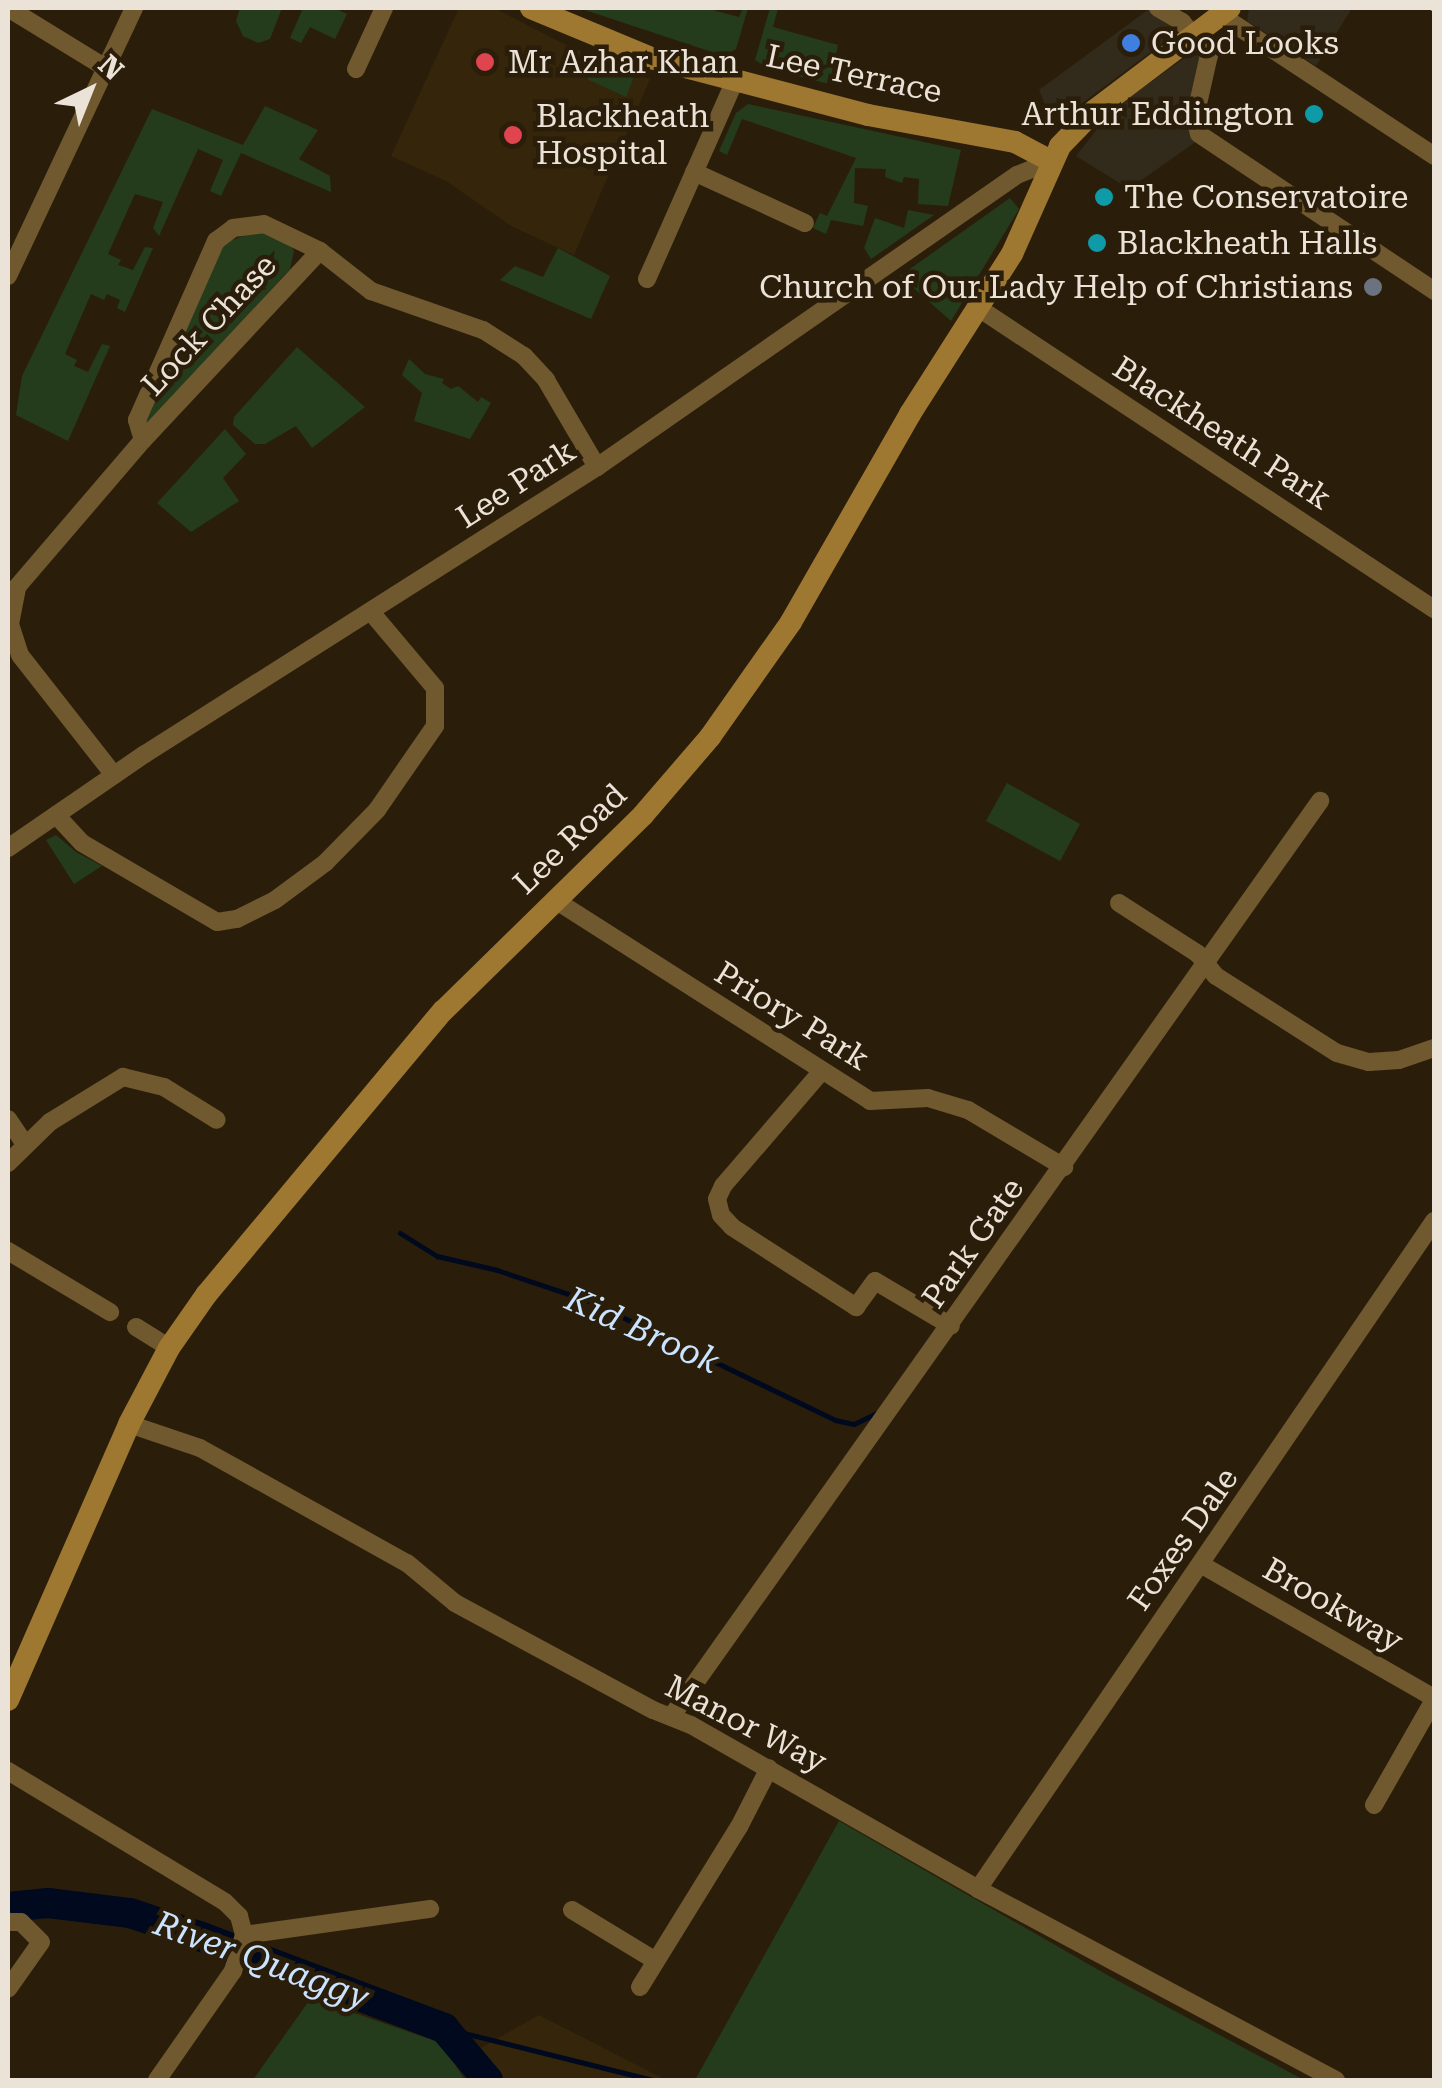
<!DOCTYPE html>
<style>
body{margin:0}
#map{position:relative;width:1442px;height:2088px;overflow:hidden;background:#2a1e0b;font-family:"Roboto Serif",serif}
div>[style]{position:absolute}
[style*='--x']{left:calc(var(--x)*1px);top:calc(var(--y)*1px);width:calc(var(--w)*1px);rotate:calc(var(--a)*1deg)}
.commercial>*{inset:0;background:#322a1a}
.built>*{inset:0;background:#35250b}
.green>*{inset:0;background:#243c1b}
.stream>*{height:5px;margin:-2.5px;padding:0 2.5px;transform-origin:2.5px;border-radius:2.5px;background:#00091d}
.river>*{height:30px;margin:-15px;padding:0 15px;transform-origin:15px;border-radius:15px;background:#00091d}
.street>*{height:18px;margin:-9px;padding:0 9px;transform-origin:9px;border-radius:9px;background:#70582f}
.secondary>*{height:22px;margin:-11px;padding:0 11px;transform-origin:11px;border-radius:11px;background:#9e7731}
.rail>*{height:5px;margin:-2.5px;padding:0 2.5px;transform-origin:2.5px;border-radius:2.5px;background:#beb5a8}
.dots>*{width:28px;height:28px;translate:-50% -50%;box-sizing:border-box;border:5px solid #2a1e0b;border-radius:50%}
span{translate:-50% -50%;white-space:nowrap;text-align:center;line-height:1.15;-webkit-text-stroke:9px #2a1e0b;paint-order:stroke}
.poi-label{font-size:32px;color:#ece3d8}
.left{translate:0 -50%;text-align:left}
.right{translate:-100% -50%;text-align:right}
.street-label{font-size:32px;color:#ece3d8}
.water-label{font-size:35px;color:#cae3ff;font-style:italic}
.frame{position:absolute;inset:0;border:10px solid #ece3d8;pointer-events:none}
.north{position:absolute;left:40px;top:40px;width:100px;height:100px;-webkit-text-stroke:8px #2a1e0b;paint-order:stroke;rotate:43deg;font-size:28px;font-weight:700;line-height:40px;text-align:center;color:#ece3d8}
.north::after{content:'';display:block;margin:auto;width:35px;height:45px;background:#ece3d8;clip-path:polygon(50% 0,100% 100%,50% 72%,0 100%)}
</style>
<div id="map">
<div class="commercial">
<div style="clip-path:polygon(1249px 8px,1352px 8px,1316px 66px,1247px 21px)"></div>
<div style="clip-path:polygon(1149px 9px,1179px 31px,1081px 104px,1046px 107px,1039px 90px)"></div>
<div style="clip-path:polygon(1190px 54px,1201px 57px,1190px 112px,1194px 143px,1129px 189px,1076px 156px,1113px 109px)"></div>
</div>
<div class="built">
<div style="clip-path:polygon(459px 8px,494px 8px,560px 42px,650px 79px,574px 255px,513px 227px,446px 181px,391px 156px)"></div>
<div style="clip-path:polygon(539px 2015px,666px 2080px,499px 2080px,479px 2049px)"></div>
</div>
<div class="green">
<div style="clip-path:polygon(240px 8px,282px 8px,270px 39px,258px 43px,243px 36px,236px 21px)"></div>
<div style="clip-path:polygon(303px 8px,334px 8px,347px 14px,335px 39px,310px 27px,301px 43px,290px 38px)"></div>
<div style="clip-path:polygon(579px 8px,705px 8px,739px 17px,743px 8px,748px 8px,736px 49px,724px 56px)"></div>
<div style="clip-path:polygon(770px 8px,778px 8px,773px 27px,838px 45px,829px 84px,770px 69px,755px 60px)"></div>
<div style="clip-path:polygon(572px 49px,635px 74px,626px 97px,565px 69px)"></div>
<div style="clip-path:polygon(748px 104px,961px 150px,948px 206px,918px 204px,919px 179px,904px 177px,902px 183px,885px 177px,886px 169px,855px 168px,854px 203px,868px 206px,863px 226px,831px 220px,826px 234px,813px 228px,820px 213px,827px 216px,856px 158px,742px 119px,727px 155px,719px 151px,736px 113px)"></div>
<div style="clip-path:polygon(265px 106px,318px 130px,299px 159px,330px 176px,331px 192px,241px 153px,221px 196px,210px 191px,223px 160px,198px 149px,159px 236px,153px 228px,163px 202px,135px 194px,108px 254px,121px 260px,118px 265px,133px 270px,145px 247px,153px 248px,125px 312px,117px 308px,120px 300px,107px 294px,104px 300px,91px 294px,65px 354px,77px 360px,74px 366px,88px 372px,102px 344px,110px 346px,68px 441px,16px 415px,22px 376px,152px 109px,243px 145px)"></div>
<div style="clip-path:polygon(1010px 198px,1019px 209px,951px 321px,900px 276px)"></div>
<div style="clip-path:polygon(908px 210px,934px 215px,871px 259px,864px 248px,875px 218px,904px 228px)"></div>
<div style="clip-path:polygon(257px 230px,289px 242px,294px 251px,290px 269px,147px 426px,144px 416px,223px 244px)"></div>
<div style="clip-path:polygon(558px 248px,610px 276px,591px 319px,500px 280px,515px 266px,543px 277px)"></div>
<div style="clip-path:polygon(297px 347px,365px 407px,312px 448px,296px 426px,265px 444px,255px 444px,233px 425px,234px 417px)"></div>
<div style="clip-path:polygon(409px 359px,425px 374px,444px 379px,442px 383px,451px 389px,458px 386px,478px 402px,481px 397px,491px 403px,470px 439px,414px 421px,422px 393px,402px 375px)"></div>
<div style="clip-path:polygon(225px 429px,246px 454px,223px 478px,239px 501px,191px 532px,157px 503px)"></div>
<div style="clip-path:polygon(1007px 783px,1080px 824px,1060px 861px,986px 821px)"></div>
<div style="clip-path:polygon(56px 835px,76px 852px,102px 866px,74px 884px,46px 840px)"></div>
<div style="clip-path:polygon(839px 1821px,1109px 1976px,1304px 2080px,695px 2080px)"></div>
<div style="clip-path:polygon(311px 1998px,441px 2043px,465px 2080px,253px 2080px)"></div>
</div>
<div class="stream">
<div style="--x:400;--y:1233;--w:44;--a:31.9"></div>
<div style="--x:437;--y:1256;--w:62;--a:13.1"></div>
<div style="--x:497;--y:1270;--w:97;--a:18.6"></div>
<div style="--x:589;--y:1301;--w:273;--a:25.8"></div>
<div style="--x:835;--y:1420;--w:19;--a:12"></div>
<div style="--x:854;--y:1424;--w:28;--a:-26"></div>
<div style="--x:444;--y:2028;--w:215;--a:14"></div>
</div>
<div class="river">
<div style="--x:8;--y:1907;--w:40;--a:-5.7"></div>
<div style="--x:48;--y:1903;--w:83;--a:7"></div>
<div style="--x:130;--y:1913;--w:76;--a:18.4"></div>
<div style="--x:202;--y:1937;--w:259;--a:20.6"></div>
<div style="--x:444;--y:2028;--w:68;--a:49.8"></div>
</div>
<div class="street">
<div style="--x:8;--y:8;--w:115;--a:31.5"></div>
<div style="--x:1158;--y:8;--w:28;--a:30"></div>
<div style="--x:1182;--y:22;--w:43;--a:50.7"></div>
<div style="--x:1209;--y:55;--w:64;--a:102.7"></div>
<div style="--x:1195;--y:117;--w:17;--a:77"></div>
<div style="--x:1199;--y:134;--w:283;--a:33.7"></div>
<div style="--x:1222;--y:16;--w:254;--a:33.4"></div>
<div style="--x:356;--y:69;--w:67;--a:-65.3"></div>
<div style="--x:694;--y:172;--w:122;--a:24.7"></div>
<div style="--x:8;--y:276;--w:296;--a:-64.8"></div>
<div style="--x:647;--y:279;--w:218;--a:-66.1"></div>
<div style="--x:977;--y:307;--w:548;--a:33.46"></div>
<div style="--x:143;--y:440;--w:21;--a:-107"></div>
<div style="--x:137;--y:420;--w:196;--a:-66.2"></div>
<div style="--x:216;--y:241;--w:21;--a:-37"></div>
<div style="--x:233;--y:228;--w:31;--a:-7"></div>
<div style="--x:264;--y:224;--w:62;--a:25.7"></div>
<div style="--x:114;--y:775;--w:152;--a:-128.1"></div>
<div style="--x:20;--y:655;--w:33;--a:-108"></div>
<div style="--x:10;--y:624;--w:38;--a:-79"></div>
<div style="--x:17;--y:587;--w:194;--a:-49.4"></div>
<div style="--x:143;--y:440;--w:259;--a:-46.9"></div>
<div style="--x:320;--y:251;--w:65;--a:38.1"></div>
<div style="--x:371;--y:291;--w:119;--a:19.2"></div>
<div style="--x:483;--y:330;--w:49;--a:32.4"></div>
<div style="--x:524;--y:356;--w:33;--a:47"></div>
<div style="--x:546;--y:380;--w:101;--a:59.6"></div>
<div style="--x:56;--y:815;--w:38;--a:47"></div>
<div style="--x:82;--y:843;--w:156;--a:30.3"></div>
<div style="--x:217;--y:922;--w:20;--a:-9"></div>
<div style="--x:237;--y:919;--w:42;--a:-26.6"></div>
<div style="--x:275;--y:900;--w:62;--a:-36.5"></div>
<div style="--x:325;--y:863;--w:74;--a:-45.5"></div>
<div style="--x:377;--y:810;--w:102;--a:-55.4"></div>
<div style="--x:435;--y:726;--w:38;--a:-90"></div>
<div style="--x:435;--y:688;--w:99;--a:-130.1"></div>
<div style="--x:8;--y:848;--w:166;--a:-34.5"></div>
<div style="--x:145;--y:754;--w:535;--a:-32.41"></div>
<div style="--x:597;--y:467;--w:512;--a:-34.81"></div>
<div style="--x:1017;--y:175;--w:37;--a:-22"></div>
<div style="--x:555;--y:900;--w:374;--a:32.5"></div>
<div style="--x:870;--y:1101;--w:58;--a:-3"></div>
<div style="--x:928;--y:1098;--w:42;--a:16.7"></div>
<div style="--x:968;--y:1110;--w:112;--a:30.7"></div>
<div style="--x:1119;--y:903;--w:94;--a:32.8"></div>
<div style="--x:1198;--y:954;--w:28;--a:51"></div>
<div style="--x:1216;--y:976;--w:143;--a:32.5"></div>
<div style="--x:1337;--y:1053;--w:33;--a:16"></div>
<div style="--x:1369;--y:1062;--w:30;--a:-4"></div>
<div style="--x:1399;--y:1060;--w:37;--a:-19"></div>
<div style="--x:821;--y:1072;--w:150;--a:130.7"></div>
<div style="--x:723;--y:1186;--w:14;--a:115"></div>
<div style="--x:717;--y:1199;--w:16;--a:76"></div>
<div style="--x:721;--y:1215;--w:16;--a:47"></div>
<div style="--x:732;--y:1227;--w:148;--a:32.8"></div>
<div style="--x:856;--y:1307;--w:32;--a:-54"></div>
<div style="--x:875;--y:1281;--w:88;--a:30.6"></div>
<div style="--x:8;--y:1119;--w:30;--a:56"></div>
<div style="--x:8;--y:1163;--w:59;--a:-44.3"></div>
<div style="--x:50;--y:1122;--w:86;--a:-31.7"></div>
<div style="--x:123;--y:1077;--w:42;--a:13.7"></div>
<div style="--x:164;--y:1087;--w:62;--a:31.9"></div>
<div style="--x:8;--y:1251;--w:119;--a:30.9"></div>
<div style="--x:136;--y:1327;--w:39;--a:32"></div>
<div style="--x:129;--y:1424;--w:75;--a:18.7"></div>
<div style="--x:200;--y:1448;--w:237;--a:29.1"></div>
<div style="--x:407;--y:1563;--w:62;--a:39.8"></div>
<div style="--x:455;--y:1603;--w:225;--a:28.4"></div>
<div style="--x:653;--y:1710;--w:41;--a:21.5"></div>
<div style="--x:691;--y:1725;--w:331;--a:29.7"></div>
<div style="--x:978;--y:1889;--w:406;--a:28.1"></div>
<div style="--x:1202;--y:1565;--w:267;--a:29.8"></div>
<div style="--x:671;--y:1717;--w:1123;--a:-54.68"></div>
<div style="--x:8;--y:1771;--w:253;--a:31.1"></div>
<div style="--x:225;--y:1902;--w:20;--a:45"></div>
<div style="--x:239;--y:1916;--w:20;--a:75"></div>
<div style="--x:244;--y:1935;--w:188;--a:-8"></div>
<div style="--x:1374;--y:1805;--w:121;--a:-60.3"></div>
<div style="--x:978;--y:1889;--w:809;--a:-55.68"></div>
<div style="--x:572;--y:1910;--w:98;--a:31.3"></div>
<div style="--x:8;--y:1922;--w:13;--a:0"></div>
<div style="--x:21;--y:1922;--w:28;--a:45"></div>
<div style="--x:41;--y:1942;--w:57;--a:125.1"></div>
<div style="--x:640;--y:1987;--w:188;--a:-58.3"></div>
<div style="--x:739;--y:1827;--w:66;--a:-63"></div>
<div style="--x:157;--y:2080;--w:133;--a:-55.1"></div>
<div style="--x:233;--y:1971;--w:38;--a:-73"></div>
</div>
<div class="secondary">
<div style="--x:531;--y:8;--w:130;--a:22.6"></div>
<div style="--x:651;--y:58;--w:224;--a:14.7"></div>
<div style="--x:868;--y:115;--w:149;--a:10.4"></div>
<div style="--x:1015;--y:142;--w:41;--a:27.8"></div>
<div style="--x:8;--y:1700;--w:301;--a:-66.3"></div>
<div style="--x:129;--y:1424;--w:86;--a:-62.2"></div>
<div style="--x:169;--y:1348;--w:65;--a:-55.1"></div>
<div style="--x:206;--y:1295;--w:370;--a:-50.2"></div>
<div style="--x:443;--y:1011;--w:280;--a:-44.4"></div>
<div style="--x:643;--y:815;--w:103;--a:-49.3"></div>
<div style="--x:710;--y:737;--w:141;--a:-54.8"></div>
<div style="--x:791;--y:622;--w:240;--a:-60.2"></div>
<div style="--x:910;--y:414;--w:190;--a:-57.5"></div>
<div style="--x:1012;--y:254;--w:118;--a:-66"></div>
<div style="--x:1060;--y:146;--w:50;--a:-45.8"></div>
<div style="--x:1095;--y:110;--w:169;--a:-37.1"></div>
</div>
<div class="rail">
<div style="--x:1432;--y:8;--w:2;--a:27"></div>
</div>
<div class="dots">
<div style="left:1131px;top:43px;background:#3f7fe0"></div>
<div style="left:485px;top:62px;background:#e0444e"></div>
<div style="left:1314px;top:114px;background:#0f9aa8"></div>
<div style="left:513px;top:135px;background:#e0444e"></div>
<div style="left:1104px;top:197px;background:#0f9aa8"></div>
<div style="left:1097px;top:243px;background:#0f9aa8"></div>
<div style="left:1373px;top:287px;background:#6b7280"></div>
</div>
<div class="poi-label">
<span class="left" style="left:1151px;top:43px">Good Looks</span>
<span class="left" style="left:508px;top:62px">Mr Azhar Khan</span>
<span class="right" style="left:1294px;top:114px">Arthur Eddington</span>
<span class="left" style="left:536px;top:135px">Blackheath<br>Hospital</span>
<span class="left" style="left:1124px;top:197px">The Conservatoire</span>
<span class="left" style="left:1117px;top:243px">Blackheath Halls</span>
<span class="right" style="left:1353px;top:287px">Church of Our Lady Help of Christians</span>
</div>
<div class="street-label">
<span style="left:854px;top:74px;rotate:12deg">Lee Terrace</span>
<span style="left:209px;top:325px;rotate:-47deg">Lock Chase</span>
<span style="left:1222px;top:433px;rotate:33deg">Blackheath Park</span>
<span style="left:516px;top:484px;rotate:-33deg">Lee Park</span>
<span style="left:570px;top:839px;rotate:-44deg">Lee Road</span>
<span style="left:792px;top:1016px;rotate:32deg">Priory Park</span>
<span style="left:973px;top:1243px;rotate:-55deg">Park Gate</span>
<span style="left:1183px;top:1539px;rotate:-55deg">Foxes Dale</span>
<span style="left:1333px;top:1605px;rotate:30deg">Brookway</span>
<span style="left:746px;top:1724px;rotate:27deg">Manor Way</span>
</div>
<div class="water-label">
<span style="left:642px;top:1331px;rotate:24deg">Kid Brook</span>
<span style="left:261px;top:1961px;rotate:20deg">River Quaggy</span>
</div>
<div class="frame"></div>
<div class="north">N</div>
</div>
